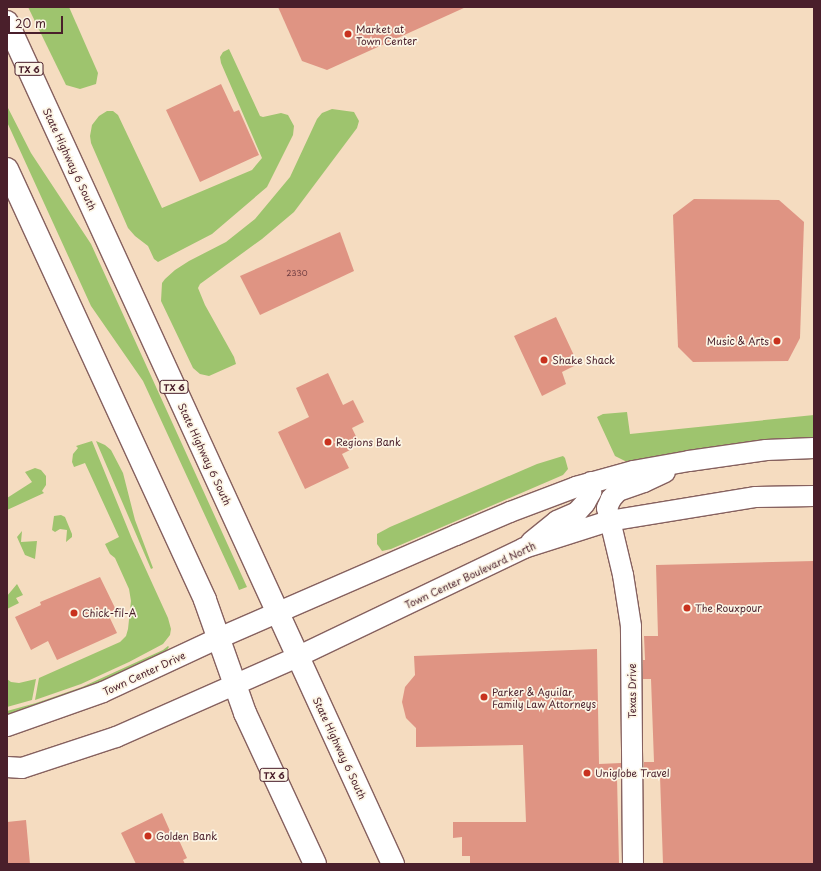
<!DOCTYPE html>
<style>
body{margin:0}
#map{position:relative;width:821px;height:871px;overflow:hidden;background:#f5dcc0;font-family:"Playpen Sans",sans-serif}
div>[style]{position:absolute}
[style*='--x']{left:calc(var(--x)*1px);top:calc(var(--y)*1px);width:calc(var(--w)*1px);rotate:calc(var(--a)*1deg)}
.green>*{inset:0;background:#9ec46e}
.building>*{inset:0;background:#df9483}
.roads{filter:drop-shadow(1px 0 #86615f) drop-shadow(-1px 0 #86615f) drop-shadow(0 1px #86615f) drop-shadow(0 -1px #86615f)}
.minor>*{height:20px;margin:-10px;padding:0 10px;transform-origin:10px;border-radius:10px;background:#fff}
.major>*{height:22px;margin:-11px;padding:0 11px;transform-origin:11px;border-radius:11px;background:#fff}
.dots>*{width:11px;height:11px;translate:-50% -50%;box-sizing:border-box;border:2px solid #fcf5e5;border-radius:50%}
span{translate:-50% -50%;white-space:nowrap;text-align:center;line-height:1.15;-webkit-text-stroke:3.5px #fcf5e5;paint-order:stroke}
.number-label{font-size:8px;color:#6f3c41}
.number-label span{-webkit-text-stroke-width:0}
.shield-label span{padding:1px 3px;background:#fcf5e5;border:1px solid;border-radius:3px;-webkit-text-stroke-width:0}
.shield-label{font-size:9px;color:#4a1f2b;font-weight:700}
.poi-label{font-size:10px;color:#4a1f2b}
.left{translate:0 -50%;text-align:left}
.right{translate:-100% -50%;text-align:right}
.street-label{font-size:10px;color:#4a1f2b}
.frame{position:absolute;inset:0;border:8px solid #4a1f2b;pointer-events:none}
.scale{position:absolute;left:8px;top:16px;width:55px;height:18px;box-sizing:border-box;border:2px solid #4a1f2b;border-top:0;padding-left:5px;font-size:12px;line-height:14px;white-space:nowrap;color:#4a1f2b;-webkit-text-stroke:3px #fcf5e5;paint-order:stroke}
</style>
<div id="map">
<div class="green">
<div style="clip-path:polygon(28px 7px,69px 7px,98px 73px,96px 84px,80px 89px,66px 85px)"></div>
<div style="clip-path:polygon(229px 49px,260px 116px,263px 117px,281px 113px,288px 115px,294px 126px,293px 135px,267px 187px,212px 234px,158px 262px,154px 259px,148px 246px,135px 236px,128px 228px,91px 143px,90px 136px,92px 125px,99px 116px,107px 111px,113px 111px,118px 115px,162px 208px,252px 170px,262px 158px,221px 63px,220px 57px,223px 52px)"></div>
<div style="clip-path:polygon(7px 106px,31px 153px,91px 244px,247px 587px,239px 590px,237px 585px,143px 381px,91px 306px,7px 122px)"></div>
<div style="clip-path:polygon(332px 109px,354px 112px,359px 121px,357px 128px,294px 212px,262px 239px,200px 284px,198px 288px,205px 305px,234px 357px,236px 364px,209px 376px,200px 374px,193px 368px,161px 301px,162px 283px,165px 279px,175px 270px,189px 261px,226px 242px,255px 219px,290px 177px,317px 119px,322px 113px)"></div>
<div style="clip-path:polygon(627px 412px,630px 434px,814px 415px,814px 444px,627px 462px,615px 456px,597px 417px,603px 414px)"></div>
<div style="clip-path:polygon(92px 441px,132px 539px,168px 618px,171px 629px,170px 635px,163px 644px,129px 662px,81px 684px,35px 700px,39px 678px,120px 642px,126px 636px,128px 629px,131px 601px,129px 589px,115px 558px,110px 554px,105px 544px,119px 537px,85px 463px,74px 467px,72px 462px,73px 454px,78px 448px,76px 446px)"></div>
<div style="clip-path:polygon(96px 441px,105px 445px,111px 450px,123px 473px,135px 520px,153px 568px,151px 569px)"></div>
<div style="clip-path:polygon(563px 456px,565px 458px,568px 469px,563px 475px,391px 549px,382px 551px,377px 544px,377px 534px,390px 527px,537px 464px)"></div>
<div style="clip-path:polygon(35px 468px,41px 470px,46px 476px,46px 485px,42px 491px,44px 493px,7px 510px,7px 498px,32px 482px,25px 472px)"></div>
<div style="clip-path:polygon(61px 515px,65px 517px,72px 534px,72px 537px,66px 542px,67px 530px,60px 529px,55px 532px,52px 530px,54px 516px)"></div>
<div style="clip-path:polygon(22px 531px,21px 542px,37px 541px,35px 559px,25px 555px,17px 537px)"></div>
<div style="clip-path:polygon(17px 584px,23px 595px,16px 598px,19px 603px,7px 609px,7px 596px)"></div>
<div style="clip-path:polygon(168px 646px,169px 647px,164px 654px,107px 681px,7px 715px,7px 711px,36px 703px,82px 687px,163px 650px)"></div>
<div style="clip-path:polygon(7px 679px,11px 682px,19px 683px,36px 679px,32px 700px,7px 707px)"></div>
</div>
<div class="building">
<div style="clip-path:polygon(278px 7px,466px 7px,327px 70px,302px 61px)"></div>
<div style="clip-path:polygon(221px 84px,234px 112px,239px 110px,259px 155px,200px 182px,166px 110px)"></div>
<div style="clip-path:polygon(694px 199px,779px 200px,804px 222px,800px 338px,788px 361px,693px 362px,678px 347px,673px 215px)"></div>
<div style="clip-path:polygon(340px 232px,354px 271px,260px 315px,240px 276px)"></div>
<div style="clip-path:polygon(556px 317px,578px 364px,562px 372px,566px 384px,542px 396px,514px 336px)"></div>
<div style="clip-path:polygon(328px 373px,343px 405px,353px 400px,364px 422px,352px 428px,360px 445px,342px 454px,349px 468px,305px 489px,278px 432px,309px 417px,296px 388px)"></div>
<div style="clip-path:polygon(814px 561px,814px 864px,663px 864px,660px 776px,644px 776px,644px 762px,654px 762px,651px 679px,643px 679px,643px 660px,645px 660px,644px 636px,658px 636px,656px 565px)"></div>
<div style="clip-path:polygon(100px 577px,116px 610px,108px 614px,117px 633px,57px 660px,48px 641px,31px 650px,15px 617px,41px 605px,40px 602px)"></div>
<div style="clip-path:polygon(597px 649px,599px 764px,621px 763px,621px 777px,617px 777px,619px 864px,470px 864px,470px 856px,462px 856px,462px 837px,453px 838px,453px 822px,526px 822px,523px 745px,416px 747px,416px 728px,406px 718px,402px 702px,405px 687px,415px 675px,414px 656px)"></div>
<div style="clip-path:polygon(162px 813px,174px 840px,178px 838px,187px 858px,183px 860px,185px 864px,136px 864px,121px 833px)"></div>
<div style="clip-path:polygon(26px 820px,30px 864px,7px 864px,7px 822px)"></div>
</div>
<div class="roads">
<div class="minor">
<div style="--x:531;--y:542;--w:33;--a:-39"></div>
<div style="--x:557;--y:521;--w:22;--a:-24"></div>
<div style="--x:577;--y:512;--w:12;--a:-48"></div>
<div style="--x:585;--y:503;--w:13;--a:-61"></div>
<div style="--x:591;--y:492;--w:10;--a:-90"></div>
<div style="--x:7;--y:726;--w:102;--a:-19.5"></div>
<div style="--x:103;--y:692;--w:128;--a:-25"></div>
<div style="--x:219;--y:638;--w:258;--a:-23.5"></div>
<div style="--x:456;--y:535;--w:59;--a:-23.1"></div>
<div style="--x:510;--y:512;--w:71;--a:-20.7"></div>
<div style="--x:576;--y:487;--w:59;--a:-15.7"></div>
<div style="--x:633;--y:471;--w:57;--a:-10.1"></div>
<div style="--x:689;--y:461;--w:78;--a:-8.1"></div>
<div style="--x:766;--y:450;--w:48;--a:-2.4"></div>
<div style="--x:7;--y:767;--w:15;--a:4"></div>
<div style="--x:22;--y:768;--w:99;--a:-18.3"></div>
<div style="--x:116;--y:737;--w:198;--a:-23.8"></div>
<div style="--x:297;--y:657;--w:252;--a:-25.6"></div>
<div style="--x:524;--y:548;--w:89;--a:-17.6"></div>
<div style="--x:609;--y:521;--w:149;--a:-9.3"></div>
<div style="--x:756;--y:497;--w:58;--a:-1"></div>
<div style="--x:633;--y:864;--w:238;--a:-90.5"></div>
<div style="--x:631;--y:626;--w:52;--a:-98.9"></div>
<div style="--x:623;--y:575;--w:69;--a:-103.4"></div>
<div style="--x:607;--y:508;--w:10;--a:-66"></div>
<div style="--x:611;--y:499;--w:11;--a:-49"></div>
<div style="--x:618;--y:491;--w:28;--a:-19"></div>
<div style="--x:644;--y:482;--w:23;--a:-25"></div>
</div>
<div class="major">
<div style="--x:7;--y:22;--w:926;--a:65.37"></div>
<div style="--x:7;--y:169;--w:474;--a:65.3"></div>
<div style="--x:205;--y:600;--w:120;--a:70.5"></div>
<div style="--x:245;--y:713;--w:166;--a:65.1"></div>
</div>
</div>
<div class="dots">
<div style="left:348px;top:34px;background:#c8321e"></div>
<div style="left:777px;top:341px;background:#c8321e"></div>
<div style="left:544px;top:360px;background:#c8321e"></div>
<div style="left:328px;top:442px;background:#c8321e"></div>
<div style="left:687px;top:608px;background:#c8321e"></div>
<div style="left:74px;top:613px;background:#c8321e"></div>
<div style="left:484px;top:697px;background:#c8321e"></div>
<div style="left:587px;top:773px;background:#c8321e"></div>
<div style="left:148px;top:836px;background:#c8321e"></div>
</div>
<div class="number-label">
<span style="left:297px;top:274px">2330</span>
</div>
<div class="shield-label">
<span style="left:29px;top:69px">TX 6</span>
<span style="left:174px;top:387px">TX 6</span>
<span style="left:274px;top:775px">TX 6</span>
</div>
<div class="poi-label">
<span class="left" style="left:356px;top:34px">Market at<br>Town Center</span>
<span class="right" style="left:769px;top:341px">Music &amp; Arts</span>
<span class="left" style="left:552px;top:360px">Shake Shack</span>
<span class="left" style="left:336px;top:442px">Regions Bank</span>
<span class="left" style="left:695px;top:608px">The Rouxpour</span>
<span class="left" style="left:82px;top:613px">Chick-fil-A</span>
<span class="left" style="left:492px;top:697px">Parker &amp; Aguilar,<br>Family Law Attorneys</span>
<span class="left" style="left:595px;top:773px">Uniglobe Travel</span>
<span class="left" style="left:156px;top:836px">Golden Bank</span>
</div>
<div class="street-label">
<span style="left:70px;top:159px;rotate:65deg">State Highway 6 South</span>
<span style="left:205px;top:454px;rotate:65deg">State Highway 6 South</span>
<span style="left:470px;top:575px;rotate:-25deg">Town Center Boulevard North</span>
<span style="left:144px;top:673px;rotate:-25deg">Town Center Drive</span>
<span style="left:632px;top:691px;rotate:-90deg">Texas Drive</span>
<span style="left:340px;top:748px;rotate:65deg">State Highway 6 South</span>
</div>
<div class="frame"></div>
<div class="scale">20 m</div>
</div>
